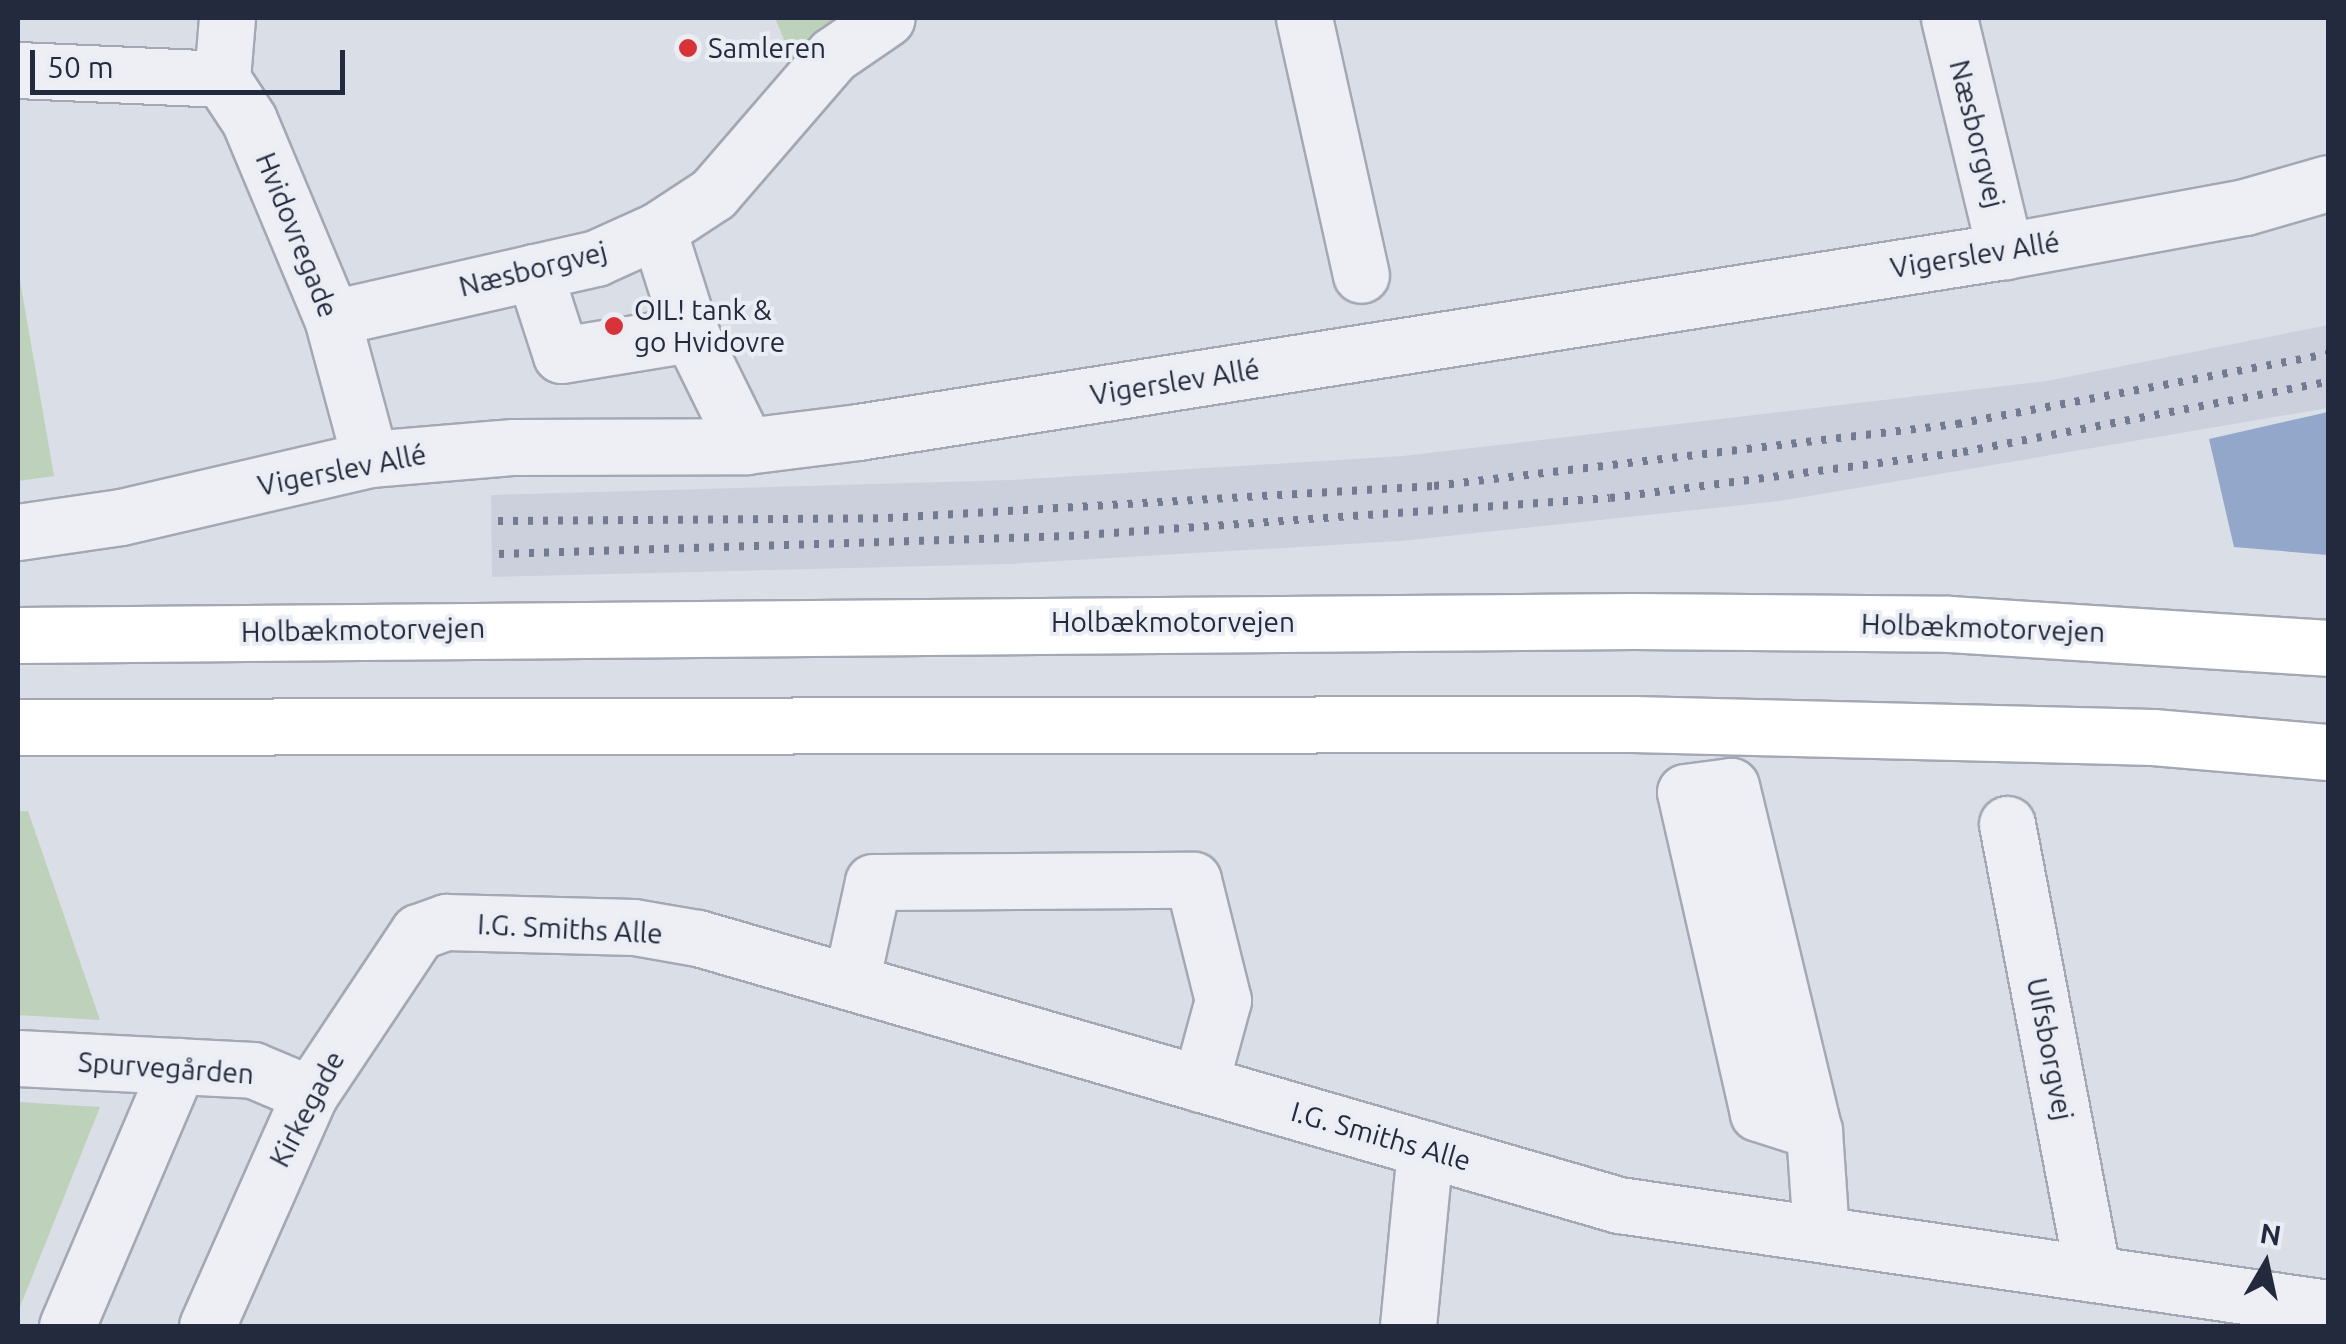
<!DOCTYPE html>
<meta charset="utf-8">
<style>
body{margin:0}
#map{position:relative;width:2346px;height:1344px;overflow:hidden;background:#dadee7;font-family:Ubuntu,sans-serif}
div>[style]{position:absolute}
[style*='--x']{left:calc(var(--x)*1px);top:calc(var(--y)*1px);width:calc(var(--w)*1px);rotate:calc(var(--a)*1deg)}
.built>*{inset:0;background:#ccd0dc}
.green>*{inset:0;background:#bed1bb}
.water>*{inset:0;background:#92a7ca}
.roads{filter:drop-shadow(2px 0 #a3a8b4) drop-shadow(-2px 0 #a3a8b4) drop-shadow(0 2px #a3a8b4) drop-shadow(0 -2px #a3a8b4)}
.minor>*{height:55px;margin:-27.5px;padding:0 27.5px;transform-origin:27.5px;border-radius:27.5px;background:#edeff5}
.major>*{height:55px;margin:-27.5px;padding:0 27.5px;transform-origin:27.5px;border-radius:27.5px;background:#fff}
.highway>*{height:55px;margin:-27.5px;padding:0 27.5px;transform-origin:27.5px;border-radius:27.5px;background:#fff}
.rail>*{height:8px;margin-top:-4px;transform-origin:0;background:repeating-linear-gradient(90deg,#737b91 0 5px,transparent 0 15px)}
.dots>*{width:28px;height:28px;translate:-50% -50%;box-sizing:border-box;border:5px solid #eaedf4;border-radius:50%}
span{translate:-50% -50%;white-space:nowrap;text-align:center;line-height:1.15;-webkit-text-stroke:8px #eaedf4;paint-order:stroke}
.poi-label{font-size:28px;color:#242a3d}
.left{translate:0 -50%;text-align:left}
.street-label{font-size:28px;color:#242a3d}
.frame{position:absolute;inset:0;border:20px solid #242a3d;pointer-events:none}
.north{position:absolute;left:2216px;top:1214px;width:100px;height:100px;-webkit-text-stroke:8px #eaedf4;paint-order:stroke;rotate:9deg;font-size:28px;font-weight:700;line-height:40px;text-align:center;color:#242a3d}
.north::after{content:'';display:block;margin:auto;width:35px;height:45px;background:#242a3d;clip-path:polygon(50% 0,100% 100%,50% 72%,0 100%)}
.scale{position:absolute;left:30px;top:50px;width:315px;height:45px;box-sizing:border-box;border:5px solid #242a3d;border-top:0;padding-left:12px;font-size:30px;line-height:35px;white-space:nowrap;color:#242a3d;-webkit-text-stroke:8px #eaedf4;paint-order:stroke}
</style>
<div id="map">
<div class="built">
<div style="clip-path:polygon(2328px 325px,2328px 408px,1780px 501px,1400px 541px,1008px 564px,492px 577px,491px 495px,1011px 480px,1403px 456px,2047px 381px)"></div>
</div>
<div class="green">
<div style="clip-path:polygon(775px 18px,837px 18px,793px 61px)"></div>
<div style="clip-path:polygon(18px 269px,54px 476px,18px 481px)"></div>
<div style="clip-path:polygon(18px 811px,28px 811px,100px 1020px,18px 1015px)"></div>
<div style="clip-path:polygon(18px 1102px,100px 1107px,18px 1312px)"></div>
</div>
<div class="water">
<div style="clip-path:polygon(2328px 412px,2328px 555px,2234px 547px,2209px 439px)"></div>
</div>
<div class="roads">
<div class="minor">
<div style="--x:227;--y:18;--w:61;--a:94.7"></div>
<div style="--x:222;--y:79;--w:49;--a:56.6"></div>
<div style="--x:249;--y:120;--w:215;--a:67.3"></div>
<div style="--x:332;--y:318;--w:146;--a:74.9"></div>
<div style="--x:1304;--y:18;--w:263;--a:77.5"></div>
<div style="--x:1949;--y:18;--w:240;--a:76.5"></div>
<div style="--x:18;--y:70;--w:204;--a:2.5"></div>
<div style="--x:534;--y:272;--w:87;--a:72"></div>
<div style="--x:561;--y:355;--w:132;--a:-9.2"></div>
<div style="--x:691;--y:334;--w:109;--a:-107.6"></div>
<div style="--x:332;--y:318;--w:271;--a:-12.8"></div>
<div style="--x:596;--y:258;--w:68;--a:-24.3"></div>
<div style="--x:658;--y:230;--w:66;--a:-33.2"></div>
<div style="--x:713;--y:194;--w:184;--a:-49.2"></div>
<div style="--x:833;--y:55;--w:65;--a:-34.4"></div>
<div style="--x:691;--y:334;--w:125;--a:63.8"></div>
<div style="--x:18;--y:532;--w:104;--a:-8.3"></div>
<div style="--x:121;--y:517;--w:256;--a:-13.1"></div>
<div style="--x:370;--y:459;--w:144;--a:-4.8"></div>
<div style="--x:514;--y:447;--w:232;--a:-0.2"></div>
<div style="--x:746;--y:446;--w:113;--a:-7.1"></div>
<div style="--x:858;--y:432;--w:1161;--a:-8.97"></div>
<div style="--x:2005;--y:251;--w:244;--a:-10.4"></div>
<div style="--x:2245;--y:207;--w:86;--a:-16.1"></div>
<div style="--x:2007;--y:824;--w:458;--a:79.2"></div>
<div style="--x:851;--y:982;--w:102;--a:-77.6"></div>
<div style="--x:873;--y:882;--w:320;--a:-0.4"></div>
<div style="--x:1193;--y:880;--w:124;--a:76"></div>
<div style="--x:1223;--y:1000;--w:87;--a:105.3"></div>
<div style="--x:18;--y:1058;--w:235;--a:2.9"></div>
<div style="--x:253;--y:1070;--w:62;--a:22.8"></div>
<div style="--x:1814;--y:1131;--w:59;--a:-162.2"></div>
<div style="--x:1758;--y:1113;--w:329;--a:-102.8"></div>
<div style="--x:1685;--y:792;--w:46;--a:-7.4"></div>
<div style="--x:1731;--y:786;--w:355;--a:76.5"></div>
<div style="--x:1814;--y:1131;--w:103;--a:86.1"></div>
<div style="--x:67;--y:1326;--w:283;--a:-66.9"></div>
<div style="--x:207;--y:1326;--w:254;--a:-66.1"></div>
<div style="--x:310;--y:1094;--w:195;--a:-56.3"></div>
<div style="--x:418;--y:932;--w:30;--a:-20"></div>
<div style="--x:446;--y:922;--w:188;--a:1.5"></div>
<div style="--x:634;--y:927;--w:65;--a:9.8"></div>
<div style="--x:698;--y:938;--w:959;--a:16.17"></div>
<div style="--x:1619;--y:1205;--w:716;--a:8.27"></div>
<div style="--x:1408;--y:1326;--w:178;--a:-84.5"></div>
</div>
<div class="major">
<div style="--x:18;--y:727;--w:1615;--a:-0.11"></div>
<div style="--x:1633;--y:724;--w:520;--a:1.43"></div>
<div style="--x:2153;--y:737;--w:176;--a:4.9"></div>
</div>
<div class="highway">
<div style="--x:18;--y:635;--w:1616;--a:-0.5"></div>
<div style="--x:1634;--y:621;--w:315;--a:0.5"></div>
<div style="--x:1949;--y:624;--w:380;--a:3.6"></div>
</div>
</div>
<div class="rail">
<div style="--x:498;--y:521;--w:390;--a:-0.4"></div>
<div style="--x:888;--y:518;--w:547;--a:-3.35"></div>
<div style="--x:1434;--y:486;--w:527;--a:-6.76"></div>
<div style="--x:1957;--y:424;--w:378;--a:-10.7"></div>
<div style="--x:499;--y:554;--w:570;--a:-1.81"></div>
<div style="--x:1069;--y:536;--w:542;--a:-4.02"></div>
<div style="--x:1610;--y:498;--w:356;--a:-7.4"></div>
<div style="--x:1963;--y:452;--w:372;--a:-10.9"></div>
</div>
<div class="dots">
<div style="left:688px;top:48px;background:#d83339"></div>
<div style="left:614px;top:326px;background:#d83339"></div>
</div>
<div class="poi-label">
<span class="left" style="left:708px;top:48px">Samleren</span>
<span class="left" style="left:634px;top:326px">OIL! tank &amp;<br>go Hvidovre</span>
</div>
<div class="street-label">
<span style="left:1977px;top:134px;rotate:76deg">Næsborgvej</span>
<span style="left:297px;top:235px;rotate:68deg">Hvidovregade</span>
<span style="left:1975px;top:255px;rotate:-9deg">Vigerslev Allé</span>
<span style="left:533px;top:269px;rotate:-14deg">Næsborgvej</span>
<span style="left:1175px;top:382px;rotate:-9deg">Vigerslev Allé</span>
<span style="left:342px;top:470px;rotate:-11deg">Vigerslev Allé</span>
<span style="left:1173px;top:622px">Holbækmotorvejen</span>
<span style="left:1983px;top:628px;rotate:2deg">Holbækmotorvejen</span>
<span style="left:363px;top:630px;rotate:-1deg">Holbækmotorvejen</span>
<span style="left:570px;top:929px;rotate:3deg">I.G. Smiths Alle</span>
<span style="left:2050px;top:1049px;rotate:79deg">Ulfsborgvej</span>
<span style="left:166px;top:1068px;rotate:4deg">Spurvegården</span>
<span style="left:307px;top:1109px;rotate:-62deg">Kirkegade</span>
<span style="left:1381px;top:1136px;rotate:16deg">I.G. Smiths Alle</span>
</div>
<div class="frame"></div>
<div class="north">N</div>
<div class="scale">50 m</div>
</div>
